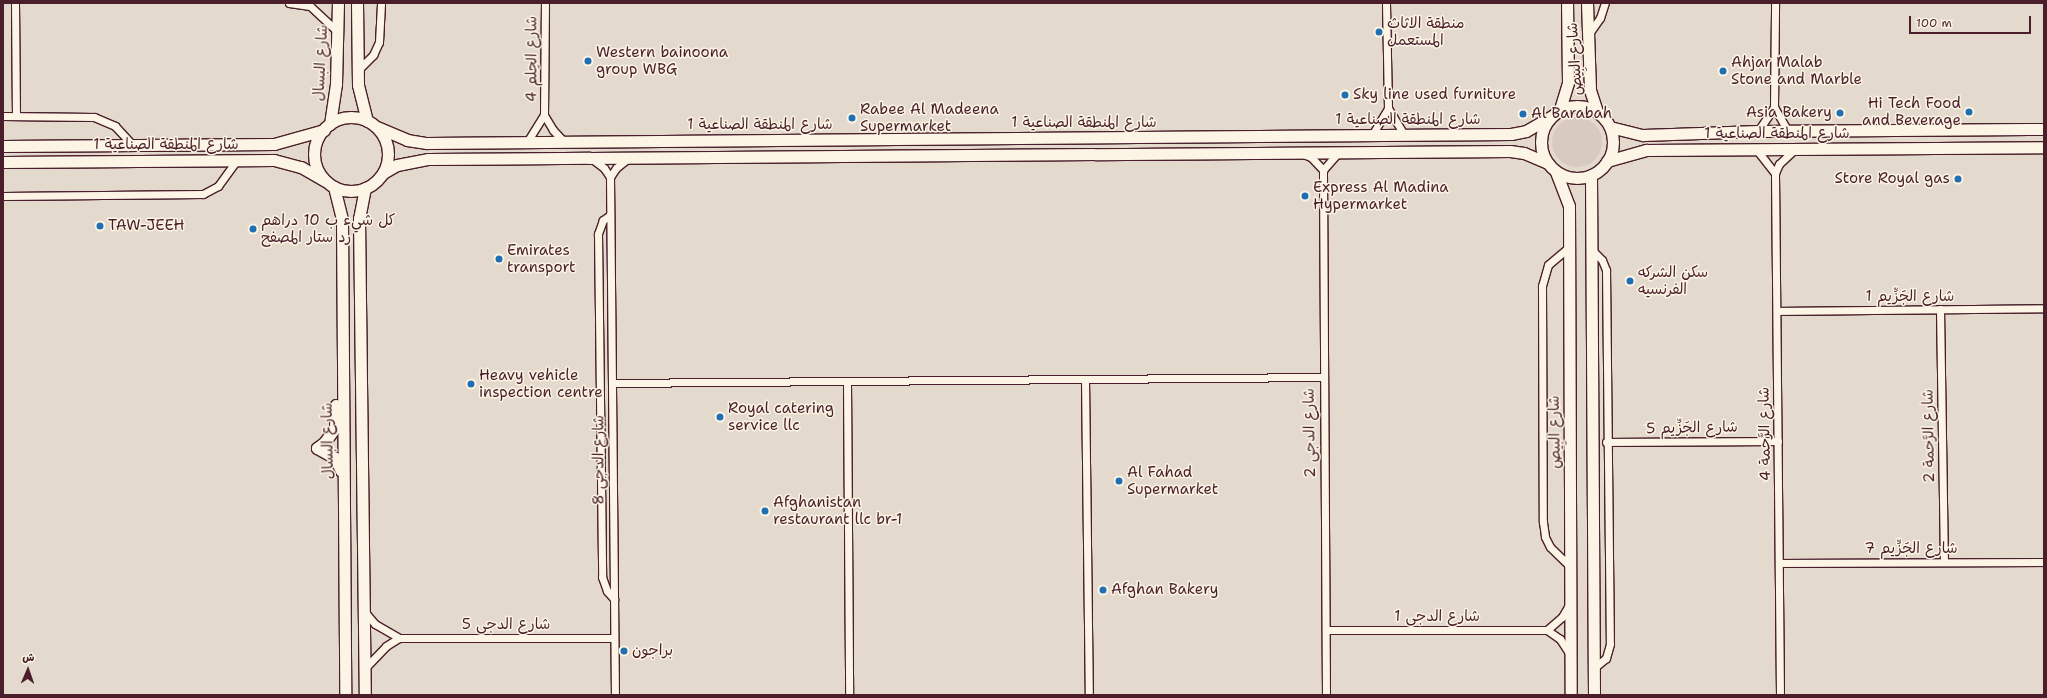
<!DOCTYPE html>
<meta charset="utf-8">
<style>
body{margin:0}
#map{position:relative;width:2047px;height:698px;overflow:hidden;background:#f1e8da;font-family:"Shantell Sans","Playpen Sans Arabic",sans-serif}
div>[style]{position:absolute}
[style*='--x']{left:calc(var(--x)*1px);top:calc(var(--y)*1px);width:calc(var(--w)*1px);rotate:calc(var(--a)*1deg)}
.built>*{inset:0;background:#e4d9cd}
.green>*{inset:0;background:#d8cac0}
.round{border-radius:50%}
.roads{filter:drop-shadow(1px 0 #4a1f2b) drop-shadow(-1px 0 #4a1f2b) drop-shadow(0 1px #4a1f2b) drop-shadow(0 -1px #4a1f2b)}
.street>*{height:7px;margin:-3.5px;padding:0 3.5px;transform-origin:3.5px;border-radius:3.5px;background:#fcf5e5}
.secondary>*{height:11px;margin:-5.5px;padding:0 5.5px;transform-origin:5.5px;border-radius:5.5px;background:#fcf5e5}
.secondary>.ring{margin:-5.5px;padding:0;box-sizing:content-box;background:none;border:11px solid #fcf5e5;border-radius:50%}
.dots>*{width:11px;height:11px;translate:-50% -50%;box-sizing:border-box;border:2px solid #fcf5e5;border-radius:50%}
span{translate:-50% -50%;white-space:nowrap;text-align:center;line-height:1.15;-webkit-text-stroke:3px #fcf5e5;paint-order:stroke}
.poi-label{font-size:15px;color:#4a1f2b}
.left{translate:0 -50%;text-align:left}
.right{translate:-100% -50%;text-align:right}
.street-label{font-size:15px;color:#4a1f2b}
.frame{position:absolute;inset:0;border:4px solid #4a1f2b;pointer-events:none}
.north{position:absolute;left:8px;top:650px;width:40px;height:40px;-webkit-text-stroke:3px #fcf5e5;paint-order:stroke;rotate:2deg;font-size:11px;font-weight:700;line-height:16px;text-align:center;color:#4a1f2b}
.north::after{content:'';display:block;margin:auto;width:14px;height:18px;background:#4a1f2b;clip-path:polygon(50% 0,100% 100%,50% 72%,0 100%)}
.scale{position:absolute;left:1909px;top:16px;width:122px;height:18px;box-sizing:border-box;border:2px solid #4a1f2b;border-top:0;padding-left:5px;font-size:12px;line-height:14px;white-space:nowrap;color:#4a1f2b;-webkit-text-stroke:3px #fcf5e5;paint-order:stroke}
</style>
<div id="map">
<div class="built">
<div style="clip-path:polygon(3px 3px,2044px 3px,2044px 695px,3px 695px)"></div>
</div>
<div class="green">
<div class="round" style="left:1552px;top:117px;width:50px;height:50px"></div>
</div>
<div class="roads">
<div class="street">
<div style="--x:15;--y:3;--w:113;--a:89.5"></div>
<div style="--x:289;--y:3;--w:21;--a:8"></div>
<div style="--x:310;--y:6;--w:38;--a:43"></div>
<div style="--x:1588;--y:35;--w:21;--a:-55"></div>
<div style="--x:1600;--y:18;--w:16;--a:-72"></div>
<div style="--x:357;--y:71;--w:23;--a:-45"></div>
<div style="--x:373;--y:55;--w:14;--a:-65"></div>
<div style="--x:379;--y:42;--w:39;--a:-87"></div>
<div style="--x:1774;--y:107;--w:28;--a:60"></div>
<div style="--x:1388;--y:108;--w:31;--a:59"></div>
<div style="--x:544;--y:115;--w:17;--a:59"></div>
<div style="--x:553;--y:130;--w:16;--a:47"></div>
<div style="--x:3;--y:116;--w:91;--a:0.6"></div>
<div style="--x:94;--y:117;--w:23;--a:23"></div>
<div style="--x:115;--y:126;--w:26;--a:47"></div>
<div style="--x:1758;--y:131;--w:29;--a:-56"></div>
<div style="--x:1774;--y:107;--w:104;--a:-89.4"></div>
<div style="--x:1372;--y:135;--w:31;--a:-59"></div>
<div style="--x:1388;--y:108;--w:105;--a:-91.1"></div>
<div style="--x:527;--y:142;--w:32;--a:-58"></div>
<div style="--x:544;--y:115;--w:112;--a:-89.5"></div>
<div style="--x:1756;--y:149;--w:31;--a:52"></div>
<div style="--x:1303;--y:154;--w:9;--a:21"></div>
<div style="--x:1311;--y:157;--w:18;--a:47"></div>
<div style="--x:592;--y:159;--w:15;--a:37"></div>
<div style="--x:604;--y:168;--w:11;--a:56"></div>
<div style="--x:610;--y:177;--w:518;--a:89.45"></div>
<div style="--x:610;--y:177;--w:11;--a:-56"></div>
<div style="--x:616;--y:168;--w:14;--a:-39"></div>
<div style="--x:3;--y:196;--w:200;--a:-0.6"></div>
<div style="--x:203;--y:194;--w:17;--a:-28"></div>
<div style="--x:218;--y:186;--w:32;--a:-54"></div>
<div style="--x:610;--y:215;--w:9;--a:144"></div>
<div style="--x:603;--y:220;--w:15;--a:110"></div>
<div style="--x:598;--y:234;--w:343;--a:89.3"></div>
<div style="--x:602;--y:577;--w:15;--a:70"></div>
<div style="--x:607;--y:591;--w:11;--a:49"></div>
<div style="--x:1568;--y:248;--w:26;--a:140"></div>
<div style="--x:1548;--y:265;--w:22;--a:106"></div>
<div style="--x:1542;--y:286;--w:236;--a:89.8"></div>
<div style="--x:1543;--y:522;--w:15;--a:82"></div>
<div style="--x:1545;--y:537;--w:11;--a:63"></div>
<div style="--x:1550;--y:547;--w:29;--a:44"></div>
<div style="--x:1592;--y:250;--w:14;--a:45"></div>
<div style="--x:1602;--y:260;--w:11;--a:68"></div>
<div style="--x:1606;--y:270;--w:374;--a:89.4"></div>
<div style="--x:1610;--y:644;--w:15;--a:106"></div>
<div style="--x:1606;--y:658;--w:17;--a:140"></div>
<div style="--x:1940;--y:309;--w:253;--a:89.1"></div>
<div style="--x:1777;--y:311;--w:267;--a:-0.6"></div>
<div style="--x:1085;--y:379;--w:316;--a:89.3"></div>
<div style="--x:612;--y:383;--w:710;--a:-0.48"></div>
<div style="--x:847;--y:383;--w:312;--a:89.6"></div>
<div style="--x:1606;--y:442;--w:172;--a:-0.3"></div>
<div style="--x:1779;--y:563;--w:265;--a:-0.2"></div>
<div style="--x:364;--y:611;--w:17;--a:50"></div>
<div style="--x:375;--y:624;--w:28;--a:30"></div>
<div style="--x:399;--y:638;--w:215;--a:0"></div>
<div style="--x:1327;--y:630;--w:220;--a:0"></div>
<div style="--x:1547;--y:630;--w:16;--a:35"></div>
<div style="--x:1560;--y:639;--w:17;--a:57"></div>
<div style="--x:1547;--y:630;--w:20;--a:-41"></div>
<div style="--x:1562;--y:617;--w:14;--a:-60"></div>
<div style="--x:365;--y:668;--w:30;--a:-46"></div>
<div style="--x:386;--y:646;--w:15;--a:-32"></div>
<div style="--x:1326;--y:695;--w:525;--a:-90.33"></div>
<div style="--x:1323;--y:170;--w:23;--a:-49"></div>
<div style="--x:1780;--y:695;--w:522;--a:-90.55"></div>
<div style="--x:1775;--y:173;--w:10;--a:-66"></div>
<div style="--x:1779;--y:164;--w:21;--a:-43"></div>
</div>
<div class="secondary">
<div style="--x:357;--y:3;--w:82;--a:89.3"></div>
<div style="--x:358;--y:85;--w:37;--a:76"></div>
<div style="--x:1587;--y:3;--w:87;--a:88"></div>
<div style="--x:1590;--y:90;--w:22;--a:72"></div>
<div class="ring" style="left:1541px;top:106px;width:61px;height:61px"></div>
<div style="--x:1560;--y:109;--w:28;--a:-73"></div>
<div style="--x:1568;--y:82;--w:79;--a:-90.7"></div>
<div class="ring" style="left:314px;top:117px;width:63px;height:63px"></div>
<div style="--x:330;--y:124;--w:40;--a:-81.5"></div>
<div style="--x:336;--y:84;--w:81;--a:-88.6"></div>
<div style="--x:377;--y:127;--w:33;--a:23"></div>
<div style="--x:407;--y:140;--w:20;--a:9"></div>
<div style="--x:427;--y:143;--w:1084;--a:-0.48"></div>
<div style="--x:1511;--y:134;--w:15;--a:-11"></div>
<div style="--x:1526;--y:131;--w:28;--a:-30"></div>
<div style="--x:1610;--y:127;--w:34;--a:14"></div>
<div style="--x:1643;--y:135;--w:115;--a:-2"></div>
<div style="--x:1758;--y:131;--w:286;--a:-0.4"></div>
<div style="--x:3;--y:146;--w:271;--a:-0.4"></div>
<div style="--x:274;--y:144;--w:52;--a:-15.6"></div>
<div style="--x:1607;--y:161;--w:41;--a:-15.8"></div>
<div style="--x:1646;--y:150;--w:398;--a:-0.4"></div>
<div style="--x:3;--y:162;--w:271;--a:-0.4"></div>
<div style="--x:274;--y:160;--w:28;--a:15"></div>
<div style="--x:301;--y:167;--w:28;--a:30"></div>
<div style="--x:1556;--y:172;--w:36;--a:69"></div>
<div style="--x:1569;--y:206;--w:489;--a:89.8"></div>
<div style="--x:383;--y:173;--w:16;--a:-30"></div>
<div style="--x:397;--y:165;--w:32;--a:-11"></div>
<div style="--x:428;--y:159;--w:162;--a:-0.4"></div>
<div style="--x:590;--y:158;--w:920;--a:-0.44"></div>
<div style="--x:1510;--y:151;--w:14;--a:8"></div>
<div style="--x:1524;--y:153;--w:25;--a:23"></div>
<div style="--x:1591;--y:175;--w:520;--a:89.67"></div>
<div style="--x:334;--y:187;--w:34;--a:76"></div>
<div style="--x:342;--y:220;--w:475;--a:89.6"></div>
<div style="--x:365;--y:188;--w:31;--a:101"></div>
<div style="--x:359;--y:218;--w:477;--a:89.3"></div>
<div style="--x:317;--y:448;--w:9;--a:-36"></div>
<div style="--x:324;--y:443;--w:19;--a:-54"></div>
<div style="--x:335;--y:428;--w:23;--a:-88"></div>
<div style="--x:317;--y:448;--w:21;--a:29"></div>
<div style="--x:335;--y:458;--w:14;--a:65"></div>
</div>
</div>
<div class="dots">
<div style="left:1379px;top:32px;background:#1f6fb2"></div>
<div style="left:588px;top:61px;background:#1f6fb2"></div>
<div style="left:1723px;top:71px;background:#1f6fb2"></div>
<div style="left:1345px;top:95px;background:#1f6fb2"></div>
<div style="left:1969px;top:112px;background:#1f6fb2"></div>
<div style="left:1840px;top:113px;background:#1f6fb2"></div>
<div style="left:1523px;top:114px;background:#1f6fb2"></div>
<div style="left:852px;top:118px;background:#1f6fb2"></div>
<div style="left:1958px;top:179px;background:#1f6fb2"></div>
<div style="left:1305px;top:196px;background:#1f6fb2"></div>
<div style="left:100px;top:226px;background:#1f6fb2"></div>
<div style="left:253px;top:229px;background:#1f6fb2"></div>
<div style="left:499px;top:259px;background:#1f6fb2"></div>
<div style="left:1630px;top:281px;background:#1f6fb2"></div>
<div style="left:471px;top:384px;background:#1f6fb2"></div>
<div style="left:720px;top:417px;background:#1f6fb2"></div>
<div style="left:1119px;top:481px;background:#1f6fb2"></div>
<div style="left:765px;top:511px;background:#1f6fb2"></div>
<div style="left:1103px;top:590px;background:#1f6fb2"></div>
<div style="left:624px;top:651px;background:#1f6fb2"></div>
</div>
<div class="poi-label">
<span class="left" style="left:1387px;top:32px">منطقة الاثاث<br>المستعمل</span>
<span class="left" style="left:596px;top:61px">Western bainoona<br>group WBG</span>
<span class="left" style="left:1731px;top:71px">Ahjar Malab<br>Stone and Marble</span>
<span class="left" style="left:1353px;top:95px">Sky line used furniture</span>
<span class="right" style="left:1961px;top:112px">Hi Tech Food<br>and Beverage</span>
<span class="left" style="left:860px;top:118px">Rabee Al Madeena<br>Supermarket</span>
<span class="right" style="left:1832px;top:113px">Asia Bakery</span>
<span class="left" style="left:1531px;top:114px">Al Barabah</span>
<span class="right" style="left:1950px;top:179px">Store Royal gas</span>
<span class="left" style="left:1313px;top:196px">Express Al Madina<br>Hypermarket</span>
<span class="left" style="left:261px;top:229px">كل شيء ب 10 دراهم<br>رد ستار المصفح</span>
<span class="left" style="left:108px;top:226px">TAW-JEEH</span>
<span class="left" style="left:507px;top:259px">Emirates<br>transport</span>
<span class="left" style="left:1638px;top:281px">سكن الشركه<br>الفرنسيه</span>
<span class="left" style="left:479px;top:384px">Heavy vehicle<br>inspection centre</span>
<span class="left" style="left:728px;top:417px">Royal catering<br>service llc</span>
<span class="left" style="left:1127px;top:481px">Al Fahad<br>Supermarket</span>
<span class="left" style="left:773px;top:511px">Afghanistan<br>restaurant llc br-1</span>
<span class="left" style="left:1111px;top:590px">Afghan Bakery</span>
<span class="left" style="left:632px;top:651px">براجون</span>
</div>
<div class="street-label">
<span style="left:532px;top:59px;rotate:-90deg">شارع الحِلم 4</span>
<span style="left:1575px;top:59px;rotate:-94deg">شارع البِيص</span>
<span style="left:321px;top:63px;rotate:-87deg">شارع البسال</span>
<span style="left:1408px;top:120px">شارع المنطقة الصناعية 1</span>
<span style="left:1084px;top:123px">شارع المنطقة الصناعية 1</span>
<span style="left:760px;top:125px">شارع المنطقة الصناعية 1</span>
<span style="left:1777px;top:134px">شارع المنطقة الصناعية 1</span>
<span style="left:166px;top:145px">شارع المنطقة الصناعية 1</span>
<span style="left:1910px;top:297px">شارع الجَزِّيم 1</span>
<span style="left:1692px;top:428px;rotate:-1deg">شارع الجَزِّيم 5</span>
<span style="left:1555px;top:432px;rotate:-91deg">شارع البِيص</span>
<span style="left:1310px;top:433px;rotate:-91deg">شارع الدجى 2</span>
<span style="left:1765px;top:434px;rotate:-91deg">شارع الرَّحمة 4</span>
<span style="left:1929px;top:436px;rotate:-91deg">شارع الرَّحمة 2</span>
<span style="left:328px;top:441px;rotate:-91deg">شارع البسال</span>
<span style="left:599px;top:460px;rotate:-90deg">شارع الدجى 8</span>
<span style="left:1911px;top:549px">شارع الجَزِّيم 7</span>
<span style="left:1437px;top:617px">شارع الدجى 1</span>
<span style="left:506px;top:625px">شارع الدجى 5</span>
</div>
<div class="frame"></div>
<div class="north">ش</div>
<div class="scale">100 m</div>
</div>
